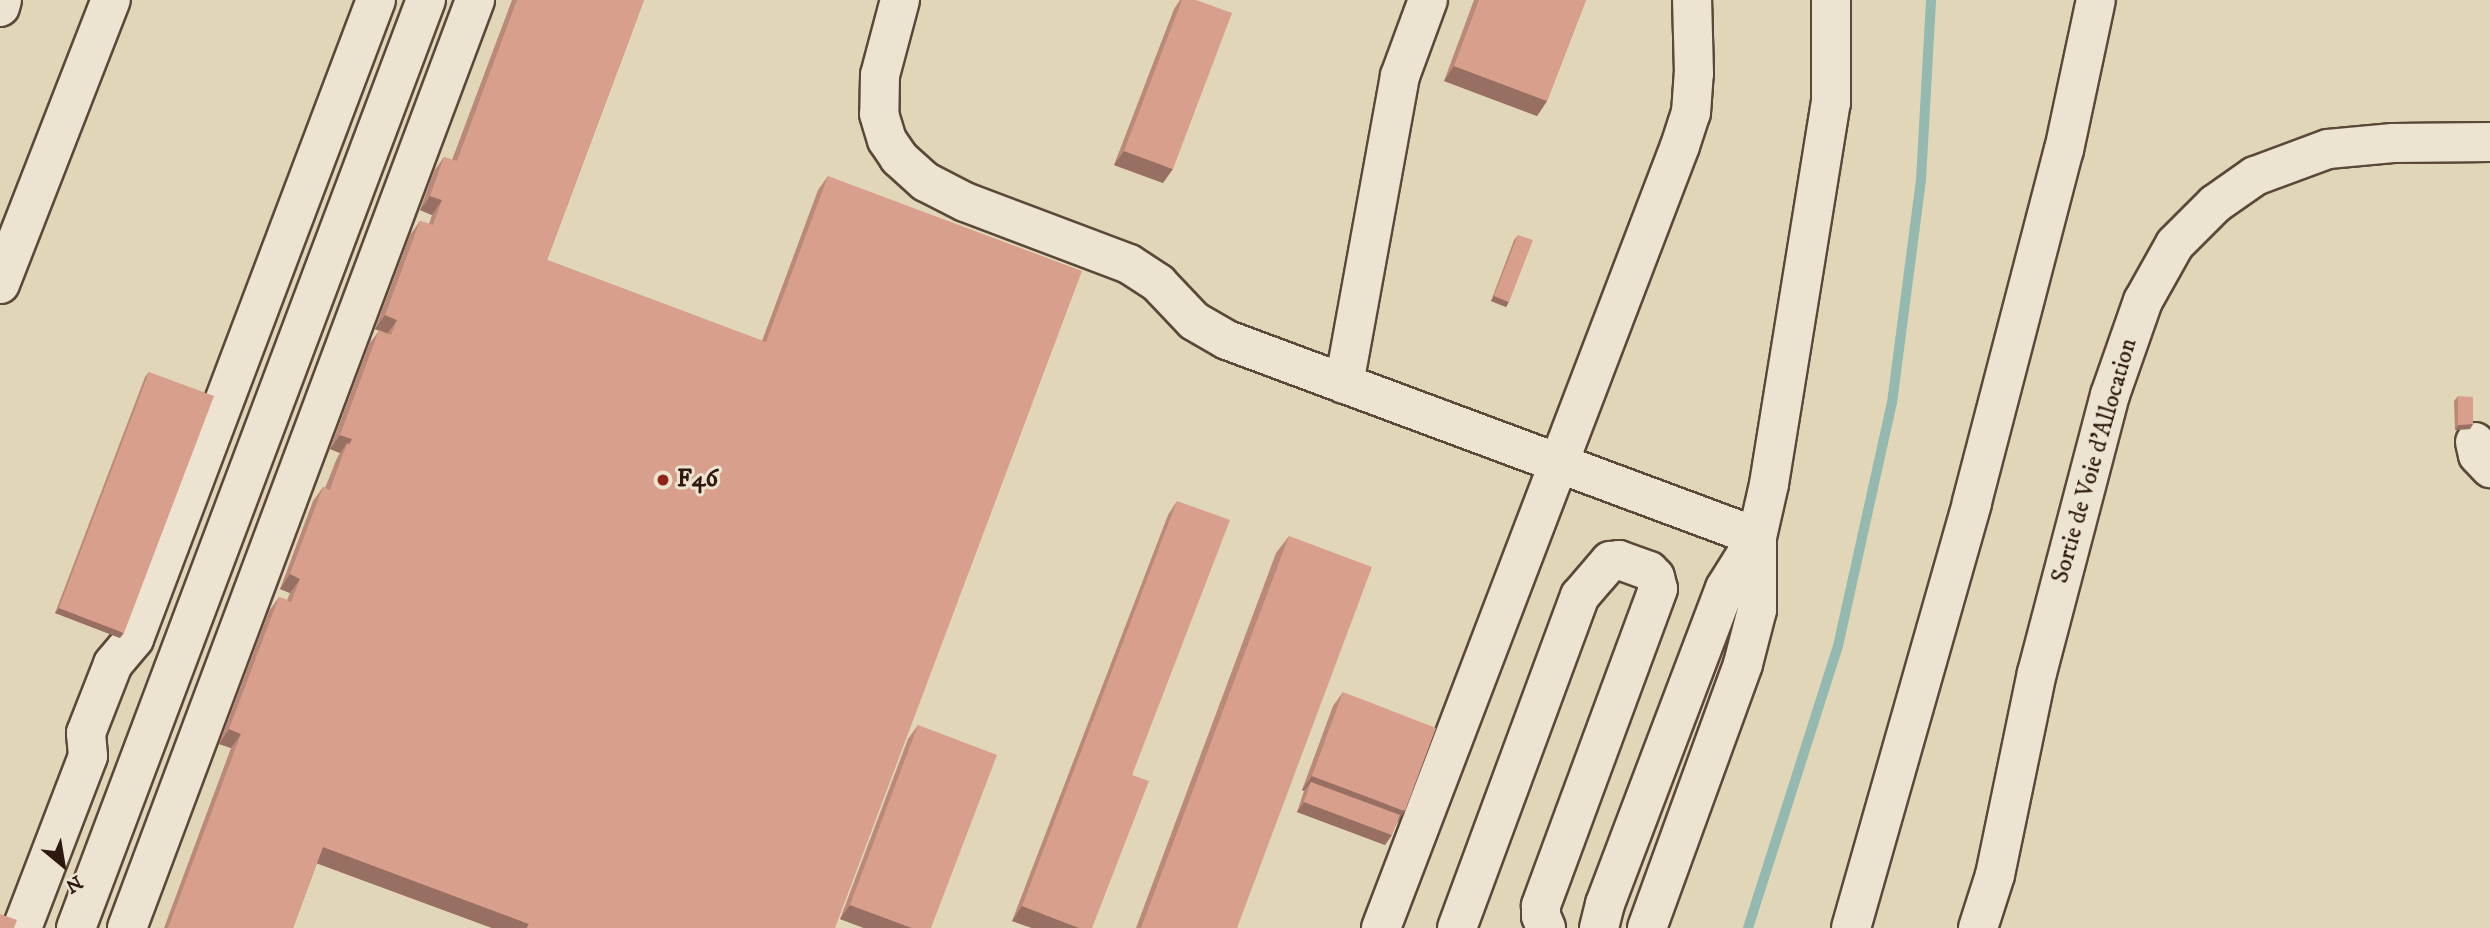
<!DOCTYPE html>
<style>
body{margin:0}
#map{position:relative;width:2490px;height:928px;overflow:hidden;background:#e1d6b8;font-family:"IM FELL DW Pica",serif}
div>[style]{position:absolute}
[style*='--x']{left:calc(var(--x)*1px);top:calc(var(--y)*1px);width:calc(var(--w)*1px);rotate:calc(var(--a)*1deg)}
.stream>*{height:10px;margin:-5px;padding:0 5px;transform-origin:5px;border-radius:5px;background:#94b9b0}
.roads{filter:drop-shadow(2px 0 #5c4839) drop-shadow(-2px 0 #5c4839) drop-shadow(0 2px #5c4839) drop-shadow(0 -2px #5c4839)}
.minor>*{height:38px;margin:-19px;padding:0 19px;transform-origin:19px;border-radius:19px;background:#ece4d1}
.wall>*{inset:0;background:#bb8979}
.shaded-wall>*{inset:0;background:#986f63}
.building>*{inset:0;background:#d99f8d}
.dots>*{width:19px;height:19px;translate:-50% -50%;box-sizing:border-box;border:4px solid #ece4d1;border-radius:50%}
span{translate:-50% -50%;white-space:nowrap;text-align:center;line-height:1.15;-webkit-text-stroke:6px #ece4d1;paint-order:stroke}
.street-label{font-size:24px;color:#2f180f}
.poi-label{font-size:24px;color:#2f180f;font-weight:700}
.left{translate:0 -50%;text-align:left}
.north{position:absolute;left:28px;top:830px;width:70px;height:70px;-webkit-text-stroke:5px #ece4d1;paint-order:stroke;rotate:150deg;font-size:19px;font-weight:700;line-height:28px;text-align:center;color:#2f180f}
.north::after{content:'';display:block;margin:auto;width:24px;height:32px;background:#2f180f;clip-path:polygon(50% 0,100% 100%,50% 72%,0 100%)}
</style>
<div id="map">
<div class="stream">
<div style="--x:1748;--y:928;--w:296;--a:-72.3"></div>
<div style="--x:1838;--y:646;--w:249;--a:-77.5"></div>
<div style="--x:1892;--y:403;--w:225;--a:-82.6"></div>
<div style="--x:1921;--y:180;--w:180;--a:-86.8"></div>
</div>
<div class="roads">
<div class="minor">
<div style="--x:900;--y:0;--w:78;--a:104.9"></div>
<div style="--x:880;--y:75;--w:39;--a:91"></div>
<div style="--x:879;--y:114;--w:27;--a:73"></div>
<div style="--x:887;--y:140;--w:22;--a:56"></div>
<div style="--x:899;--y:158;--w:36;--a:42"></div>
<div style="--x:926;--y:182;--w:44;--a:27.1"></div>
<div style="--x:965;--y:202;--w:175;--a:20.7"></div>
<div style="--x:1129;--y:264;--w:35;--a:33"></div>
<div style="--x:1158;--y:283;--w:52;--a:46.5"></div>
<div style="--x:1194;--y:321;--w:38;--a:30"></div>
<div style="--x:1227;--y:340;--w:565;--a:20.39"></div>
<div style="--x:0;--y:7;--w:7;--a:-74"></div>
<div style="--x:0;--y:284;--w:305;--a:-68.7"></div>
<div style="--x:1344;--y:384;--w:313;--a:-79.7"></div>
<div style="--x:1400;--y:76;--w:81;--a:-69.8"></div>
<div style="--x:2475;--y:442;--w:13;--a:77"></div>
<div style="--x:2478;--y:455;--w:18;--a:47"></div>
<div style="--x:22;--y:928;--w:184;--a:-69"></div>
<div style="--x:88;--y:756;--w:23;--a:-95"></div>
<div style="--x:86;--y:733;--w:74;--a:-68.6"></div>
<div style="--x:113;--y:664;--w:33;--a:-50"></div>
<div style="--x:134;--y:639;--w:683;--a:-69.26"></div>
<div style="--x:76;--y:928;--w:992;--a:-69.34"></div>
<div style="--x:127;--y:928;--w:991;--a:-69.44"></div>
<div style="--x:1381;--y:928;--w:837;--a:-69.08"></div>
<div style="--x:1680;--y:146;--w:35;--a:-72"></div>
<div style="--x:1691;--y:113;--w:39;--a:-86"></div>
<div style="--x:1694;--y:74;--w:74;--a:-91.5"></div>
<div style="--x:1457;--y:928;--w:354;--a:-69.7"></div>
<div style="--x:1580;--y:596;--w:46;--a:-49.4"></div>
<div style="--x:1610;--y:561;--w:9;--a:-6"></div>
<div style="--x:1619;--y:560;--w:32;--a:20"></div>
<div style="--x:1649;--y:571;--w:8;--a:45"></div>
<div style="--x:1655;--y:577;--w:12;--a:76"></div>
<div style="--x:1658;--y:589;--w:338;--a:110.3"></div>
<div style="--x:1541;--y:906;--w:10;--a:90"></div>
<div style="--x:1541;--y:916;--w:13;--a:67"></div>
<div style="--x:1599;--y:928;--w:25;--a:-76"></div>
<div style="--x:1605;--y:904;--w:338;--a:-69.2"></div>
<div style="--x:1725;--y:588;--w:60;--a:-57.9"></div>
<div style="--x:1647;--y:928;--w:281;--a:-70"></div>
<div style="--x:1743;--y:664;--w:56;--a:-75.5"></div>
<div style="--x:1757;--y:610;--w:73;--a:-90"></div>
<div style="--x:1757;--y:537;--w:54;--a:-77.2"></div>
<div style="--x:1769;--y:484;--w:386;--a:-80.8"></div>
<div style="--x:1831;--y:103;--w:103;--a:-90"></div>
<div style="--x:1851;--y:928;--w:443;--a:-74.1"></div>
<div style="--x:1972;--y:502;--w:364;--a:-75.4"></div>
<div style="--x:2064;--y:150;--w:153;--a:-78"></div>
<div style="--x:1978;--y:928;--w:56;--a:-72.2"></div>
<div style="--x:1995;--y:875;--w:206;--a:-78.3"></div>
<div style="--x:2037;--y:673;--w:287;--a:-75.3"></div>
<div style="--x:2110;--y:395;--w:100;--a:-70.7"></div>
<div style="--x:2143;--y:301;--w:65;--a:-60.7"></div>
<div style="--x:2175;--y:244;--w:57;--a:-45"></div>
<div style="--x:2215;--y:204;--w:49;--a:-35"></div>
<div style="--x:2255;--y:176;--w:78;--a:-20.3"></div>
<div style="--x:2328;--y:149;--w:65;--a:-5.3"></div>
<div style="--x:2393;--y:143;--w:97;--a:-0.6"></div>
</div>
</div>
<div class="wall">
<div style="clip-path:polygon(512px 0,644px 0,547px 260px,762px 341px,818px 190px,828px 176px,835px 928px,492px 928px,317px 863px,293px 928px,164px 928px,231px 748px,219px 744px,269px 611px,279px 597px,287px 600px,290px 593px,280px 589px,313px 501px,323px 487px,325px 488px,337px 458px,340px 453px,330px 449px,369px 344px,379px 331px,375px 329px,410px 235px,420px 221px,429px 224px,432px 215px,420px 210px,434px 171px,444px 157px,452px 160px)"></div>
<div style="clip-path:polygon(1180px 0,1196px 0,1163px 183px,1114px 165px,1174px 9px)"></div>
<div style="clip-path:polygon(1474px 0,1586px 0,1547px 101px,1537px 116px,1444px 81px)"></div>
<div style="clip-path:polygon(1518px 235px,1506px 307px,1491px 301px,1514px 240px)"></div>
<div style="clip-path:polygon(149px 372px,120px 638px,55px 613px,145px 377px)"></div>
<div style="clip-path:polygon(2458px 396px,2473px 424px,2470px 429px,2455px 430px,2454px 401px)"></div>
<div style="clip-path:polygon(1177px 501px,1132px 775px,1092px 928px,1032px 928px,1012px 921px,1168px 515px)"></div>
<div style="clip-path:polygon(1289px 536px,1237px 928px,1136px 928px,1276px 553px)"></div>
<div style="clip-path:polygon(1343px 692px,1396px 823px,1385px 845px,1297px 812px,1304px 791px,1302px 790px,1333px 706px)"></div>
<div style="clip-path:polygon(918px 725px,931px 928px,864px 928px,840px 919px,908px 739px)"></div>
</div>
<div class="shaded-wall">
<div style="clip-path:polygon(1454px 66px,1547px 101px,1537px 116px,1444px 81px)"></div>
<div style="clip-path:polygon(1124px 151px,1173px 169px,1163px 183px,1114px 165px)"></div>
<div style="clip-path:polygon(430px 196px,442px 200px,432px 215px,420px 210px)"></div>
<div style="clip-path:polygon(1494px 296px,1509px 302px,1506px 307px,1491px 301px)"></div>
<div style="clip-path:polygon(385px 315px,397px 320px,387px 334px,375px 329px)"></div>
<div style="clip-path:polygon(2473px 424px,2470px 429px,2455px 430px,2458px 425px)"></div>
<div style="clip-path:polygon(340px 435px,352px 439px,344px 450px,347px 443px,340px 453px,330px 449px)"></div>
<div style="clip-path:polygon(290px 574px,300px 579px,290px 593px,280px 589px)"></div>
<div style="clip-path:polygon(59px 608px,124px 633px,120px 638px,55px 613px)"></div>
<div style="clip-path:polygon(229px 729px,241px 734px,231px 748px,219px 744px)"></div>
<div style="clip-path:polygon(1312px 776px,1405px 811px,1395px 826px,1311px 782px,1304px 791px,1302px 790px)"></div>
<div style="clip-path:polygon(1304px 802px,1392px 835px,1385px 845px,1297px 812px)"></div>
<div style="clip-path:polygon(323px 847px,529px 924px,526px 928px,492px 928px,313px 862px)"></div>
<div style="clip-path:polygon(850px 905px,912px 928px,864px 928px,840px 919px)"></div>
<div style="clip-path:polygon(1022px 906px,1079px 928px,1032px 928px,1012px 921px)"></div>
</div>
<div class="building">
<div style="clip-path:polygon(517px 0,644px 0,547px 260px,766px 342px,828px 176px,1082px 271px,835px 928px,527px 928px,529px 924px,323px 847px,293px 928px,168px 928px,241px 734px,229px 729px,279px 597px,291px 602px,300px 579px,290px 574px,323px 487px,330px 490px,347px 443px,350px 445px,352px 439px,340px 435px,379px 330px,391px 335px,397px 320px,385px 315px,420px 221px,433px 225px,442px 200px,430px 196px,444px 157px,457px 161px)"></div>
<div style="clip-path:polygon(1182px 0,1196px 0,1232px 13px,1173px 169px,1124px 151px)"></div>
<div style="clip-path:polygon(1479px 0,1586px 0,1547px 101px,1454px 66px)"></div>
<div style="clip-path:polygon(1518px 235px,1533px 240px,1509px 302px,1494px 296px)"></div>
<div style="clip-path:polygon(149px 372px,214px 396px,124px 633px,59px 608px)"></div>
<div style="clip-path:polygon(2458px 396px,2473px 397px,2473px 424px,2458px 425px)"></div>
<div style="clip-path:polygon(1177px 501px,1230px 520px,1132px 775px,1149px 781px,1092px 928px,1079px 928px,1022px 906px)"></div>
<div style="clip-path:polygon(1289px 536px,1372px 567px,1237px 928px,1141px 928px)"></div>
<div style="clip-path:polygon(1343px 692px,1436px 728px,1405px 811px,1312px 776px)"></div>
<div style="clip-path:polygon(918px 725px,997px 755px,931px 928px,912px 928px,850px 905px)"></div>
<div style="clip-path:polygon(1311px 782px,1400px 815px,1392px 835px,1304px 802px)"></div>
<div style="clip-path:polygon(0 914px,17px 920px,14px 928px,0 928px)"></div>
</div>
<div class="dots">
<div style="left:663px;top:480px;background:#8f2418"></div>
</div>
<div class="street-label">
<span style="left:2095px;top:461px;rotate:-74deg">Sortie de Voie d'Allocation</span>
</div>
<div class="poi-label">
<span class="left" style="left:677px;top:480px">F46</span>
</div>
<div class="north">N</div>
</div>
